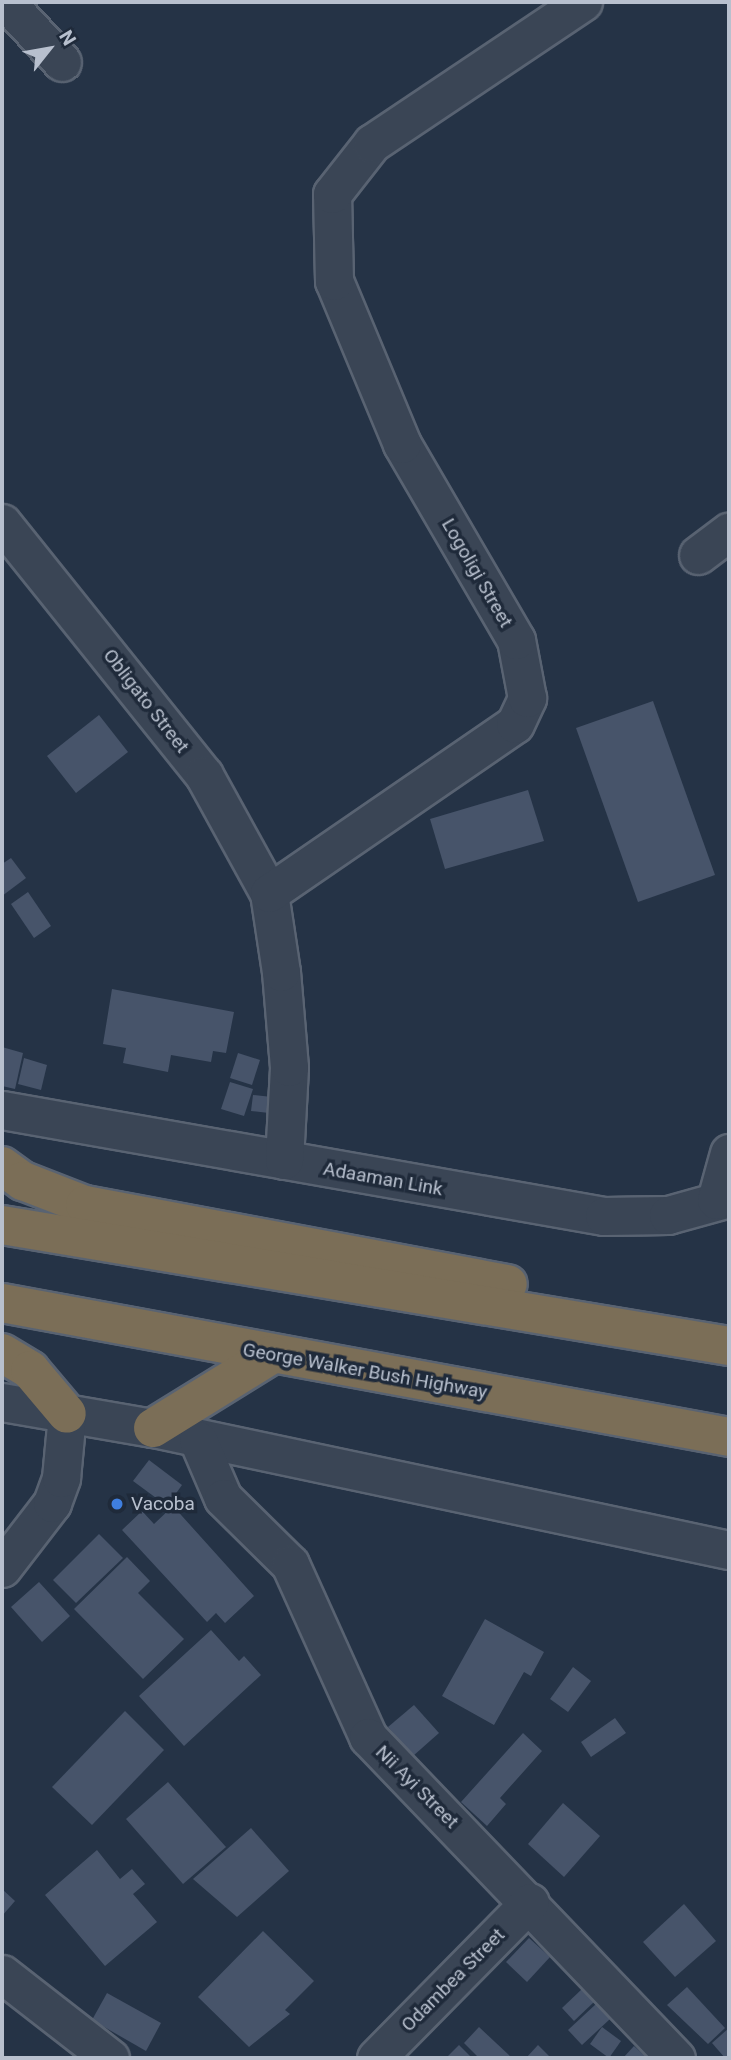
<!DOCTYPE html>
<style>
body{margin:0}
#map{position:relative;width:731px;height:2060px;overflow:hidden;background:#253346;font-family:Roboto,sans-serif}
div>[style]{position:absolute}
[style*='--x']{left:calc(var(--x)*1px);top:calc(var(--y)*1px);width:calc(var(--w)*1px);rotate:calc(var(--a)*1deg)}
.building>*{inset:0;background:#47546a}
.roads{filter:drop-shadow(2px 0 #596372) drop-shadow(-2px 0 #596372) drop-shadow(0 2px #596372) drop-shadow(0 -2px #596372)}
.minor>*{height:37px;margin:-18.5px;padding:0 18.5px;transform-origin:18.5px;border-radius:18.5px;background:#3a4555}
.highway>*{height:38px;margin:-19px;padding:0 19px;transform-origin:19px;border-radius:19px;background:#7b6e57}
.dots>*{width:19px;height:19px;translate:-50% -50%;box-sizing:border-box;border:4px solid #1f2a3a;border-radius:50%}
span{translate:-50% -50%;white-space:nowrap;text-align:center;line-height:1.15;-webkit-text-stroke:7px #1f2a3a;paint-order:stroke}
.street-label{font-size:19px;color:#b8c0ce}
.poi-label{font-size:19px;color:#b8c0ce}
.left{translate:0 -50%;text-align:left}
.frame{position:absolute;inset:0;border:4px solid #b8c0ce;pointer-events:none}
.north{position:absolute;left:14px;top:14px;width:70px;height:70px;-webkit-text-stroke:5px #1f2a3a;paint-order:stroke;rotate:59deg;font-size:19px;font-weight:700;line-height:28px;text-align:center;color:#b8c0ce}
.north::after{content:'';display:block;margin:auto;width:24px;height:32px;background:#b8c0ce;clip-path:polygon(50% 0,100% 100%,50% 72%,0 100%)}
</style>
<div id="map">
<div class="building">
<div style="clip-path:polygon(653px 701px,715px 875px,638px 902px,576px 728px)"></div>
<div style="clip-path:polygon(99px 715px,128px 752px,76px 793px,47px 756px)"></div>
<div style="clip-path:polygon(528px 790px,544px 841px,445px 869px,430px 819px)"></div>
<div style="clip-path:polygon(11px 858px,26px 878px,2px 896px,2px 864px)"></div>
<div style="clip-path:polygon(28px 892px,51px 926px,34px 938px,11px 904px)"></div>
<div style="clip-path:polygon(112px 989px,234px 1012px,226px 1053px,213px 1051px,211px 1062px,171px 1055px,168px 1072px,123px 1063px,126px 1048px,103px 1044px)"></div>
<div style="clip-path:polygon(2px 1047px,23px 1053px,15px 1089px,2px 1086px)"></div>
<div style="clip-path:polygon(238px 1053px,260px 1060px,252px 1085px,230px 1078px)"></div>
<div style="clip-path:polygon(24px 1058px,47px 1065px,41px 1090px,18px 1084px)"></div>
<div style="clip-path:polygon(230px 1082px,253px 1089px,244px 1116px,221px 1109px)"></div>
<div style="clip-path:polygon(253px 1095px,272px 1097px,269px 1113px,251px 1111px)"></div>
<div style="clip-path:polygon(149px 1460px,182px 1485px,167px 1506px,133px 1481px)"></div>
<div style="clip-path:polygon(173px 1506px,254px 1596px,225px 1623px,216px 1613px,207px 1622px,122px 1530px,142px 1511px,154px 1524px)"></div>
<div style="clip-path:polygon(99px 1534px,123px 1558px,76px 1603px,53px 1580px)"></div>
<div style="clip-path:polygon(127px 1557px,150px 1581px,138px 1593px,184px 1639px,143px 1679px,74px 1609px)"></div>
<div style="clip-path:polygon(39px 1582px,70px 1616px,42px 1642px,11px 1607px)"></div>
<div style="clip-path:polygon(485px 1619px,544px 1652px,531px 1676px,524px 1672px,494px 1725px,442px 1696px)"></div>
<div style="clip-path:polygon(211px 1630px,239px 1661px,244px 1656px,261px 1675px,184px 1746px,139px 1696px)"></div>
<div style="clip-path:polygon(573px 1667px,591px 1681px,568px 1712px,550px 1699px)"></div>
<div style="clip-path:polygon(414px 1705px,439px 1733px,413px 1756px,388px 1727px)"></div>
<div style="clip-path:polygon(125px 1711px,164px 1750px,92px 1825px,52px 1787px)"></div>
<div style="clip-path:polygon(615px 1718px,626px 1733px,591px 1757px,581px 1742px)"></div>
<div style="clip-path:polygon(523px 1733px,542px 1751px,500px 1798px,506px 1804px,487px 1826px,461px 1802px)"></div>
<div style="clip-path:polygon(168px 1782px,226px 1847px,183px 1884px,126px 1819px)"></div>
<div style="clip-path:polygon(563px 1803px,600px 1836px,564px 1877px,528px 1844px)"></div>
<div style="clip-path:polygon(251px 1828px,289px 1871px,237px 1917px,193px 1879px)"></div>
<div style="clip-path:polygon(97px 1850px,120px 1879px,132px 1869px,145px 1884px,133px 1894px,157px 1922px,105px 1966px,45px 1895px)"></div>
<div style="clip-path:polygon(2px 1889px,15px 1901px,2px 1916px)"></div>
<div style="clip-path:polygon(684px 1904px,716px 1941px,675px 1977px,643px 1942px)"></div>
<div style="clip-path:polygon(263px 1931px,314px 1981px,285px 2010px,290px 2014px,249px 2047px,198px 1997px)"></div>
<div style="clip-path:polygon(529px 1938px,550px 1957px,527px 1982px,506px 1962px)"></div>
<div style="clip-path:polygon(687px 1987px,725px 2028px,708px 2044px,667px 2005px)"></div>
<div style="clip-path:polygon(582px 1989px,594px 2002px,574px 2021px,562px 2008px)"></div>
<div style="clip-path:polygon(107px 1993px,161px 2023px,146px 2051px,92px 2020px)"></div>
<div style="clip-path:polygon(596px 2004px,610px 2019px,582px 2045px,568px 2030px)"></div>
<div style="clip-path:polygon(479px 2027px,512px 2058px,479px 2058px,464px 2043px)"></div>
<div style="clip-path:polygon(602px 2027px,621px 2041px,609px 2058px,590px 2044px)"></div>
<div style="clip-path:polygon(729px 2028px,729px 2058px,725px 2058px,712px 2043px)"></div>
<div style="clip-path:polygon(459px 2045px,472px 2058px,446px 2058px)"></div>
<div style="clip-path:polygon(538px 2045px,551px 2058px,526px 2058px)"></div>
<div style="clip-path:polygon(634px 2046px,647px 2058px,623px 2058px)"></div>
</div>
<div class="roads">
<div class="minor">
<div style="--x:6;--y:2;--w:82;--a:47"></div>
<div style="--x:2;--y:523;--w:323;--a:51.3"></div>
<div style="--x:204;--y:775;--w:135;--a:61.2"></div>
<div style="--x:698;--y:555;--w:39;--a:-37"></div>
<div style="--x:2;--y:1110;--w:611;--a:9.99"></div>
<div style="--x:604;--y:1216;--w:64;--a:-0.9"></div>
<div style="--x:668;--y:1215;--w:63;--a:-15.6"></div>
<div style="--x:284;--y:1160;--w:93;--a:-86.9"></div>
<div style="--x:289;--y:1067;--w:95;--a:-94.8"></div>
<div style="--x:281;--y:972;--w:80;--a:-98.6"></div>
<div style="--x:269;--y:893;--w:298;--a:-34.5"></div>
<div style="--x:515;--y:724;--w:29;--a:-65"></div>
<div style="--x:527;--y:698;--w:59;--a:-100.7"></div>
<div style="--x:516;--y:640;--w:227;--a:-120.2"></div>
<div style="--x:402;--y:444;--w:177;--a:-112.6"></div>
<div style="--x:334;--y:281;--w:87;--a:-91.3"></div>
<div style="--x:332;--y:194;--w:65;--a:-51.9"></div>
<div style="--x:372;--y:143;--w:254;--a:-33.8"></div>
<div style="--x:716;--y:1200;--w:49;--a:-74.5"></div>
<div style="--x:2;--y:1402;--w:153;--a:9.8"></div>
<div style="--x:153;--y:1428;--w:589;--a:11.96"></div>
<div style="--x:198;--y:1440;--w:63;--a:66.7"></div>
<div style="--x:223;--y:1498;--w:94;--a:44.6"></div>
<div style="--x:290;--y:1564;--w:190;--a:65.7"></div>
<div style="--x:368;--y:1737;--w:445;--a:46.2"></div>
<div style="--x:2;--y:1568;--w:82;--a:-52.4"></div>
<div style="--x:52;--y:1503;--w:27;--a:-70"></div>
<div style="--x:61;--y:1478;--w:64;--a:-84.6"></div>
<div style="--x:2;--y:1974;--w:137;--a:37.9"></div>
<div style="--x:376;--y:2058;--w:219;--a:-45.4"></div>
</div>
<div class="highway">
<div style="--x:2;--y:1166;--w:26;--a:36"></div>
<div style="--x:23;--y:1181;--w:66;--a:21.2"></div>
<div style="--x:85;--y:1205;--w:430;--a:10.6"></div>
<div style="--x:2;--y:1225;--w:737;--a:9.45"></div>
<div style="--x:2;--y:1303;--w:739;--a:10.44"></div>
<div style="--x:2;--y:1353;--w:33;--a:31"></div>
<div style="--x:30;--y:1370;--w:57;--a:49.9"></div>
<div style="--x:153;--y:1428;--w:139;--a:-31.7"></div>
</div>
</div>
<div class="dots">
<div style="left:117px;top:1504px;background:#3f7fe0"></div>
</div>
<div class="street-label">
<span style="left:477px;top:573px;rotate:60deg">Logoligi Street</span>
<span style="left:146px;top:701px;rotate:52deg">Obligato Street</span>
<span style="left:383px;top:1179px;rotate:10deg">Adaaman Link</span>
<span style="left:365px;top:1371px;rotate:10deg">George Walker Bush Highway</span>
<span style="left:417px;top:1787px;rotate:45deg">Nii Ayi Street</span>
<span style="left:453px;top:1980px;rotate:-45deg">Odambea Street</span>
</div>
<div class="poi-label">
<span class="left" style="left:131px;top:1504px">Vacoba</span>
</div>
<div class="frame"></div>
<div class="north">N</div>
</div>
